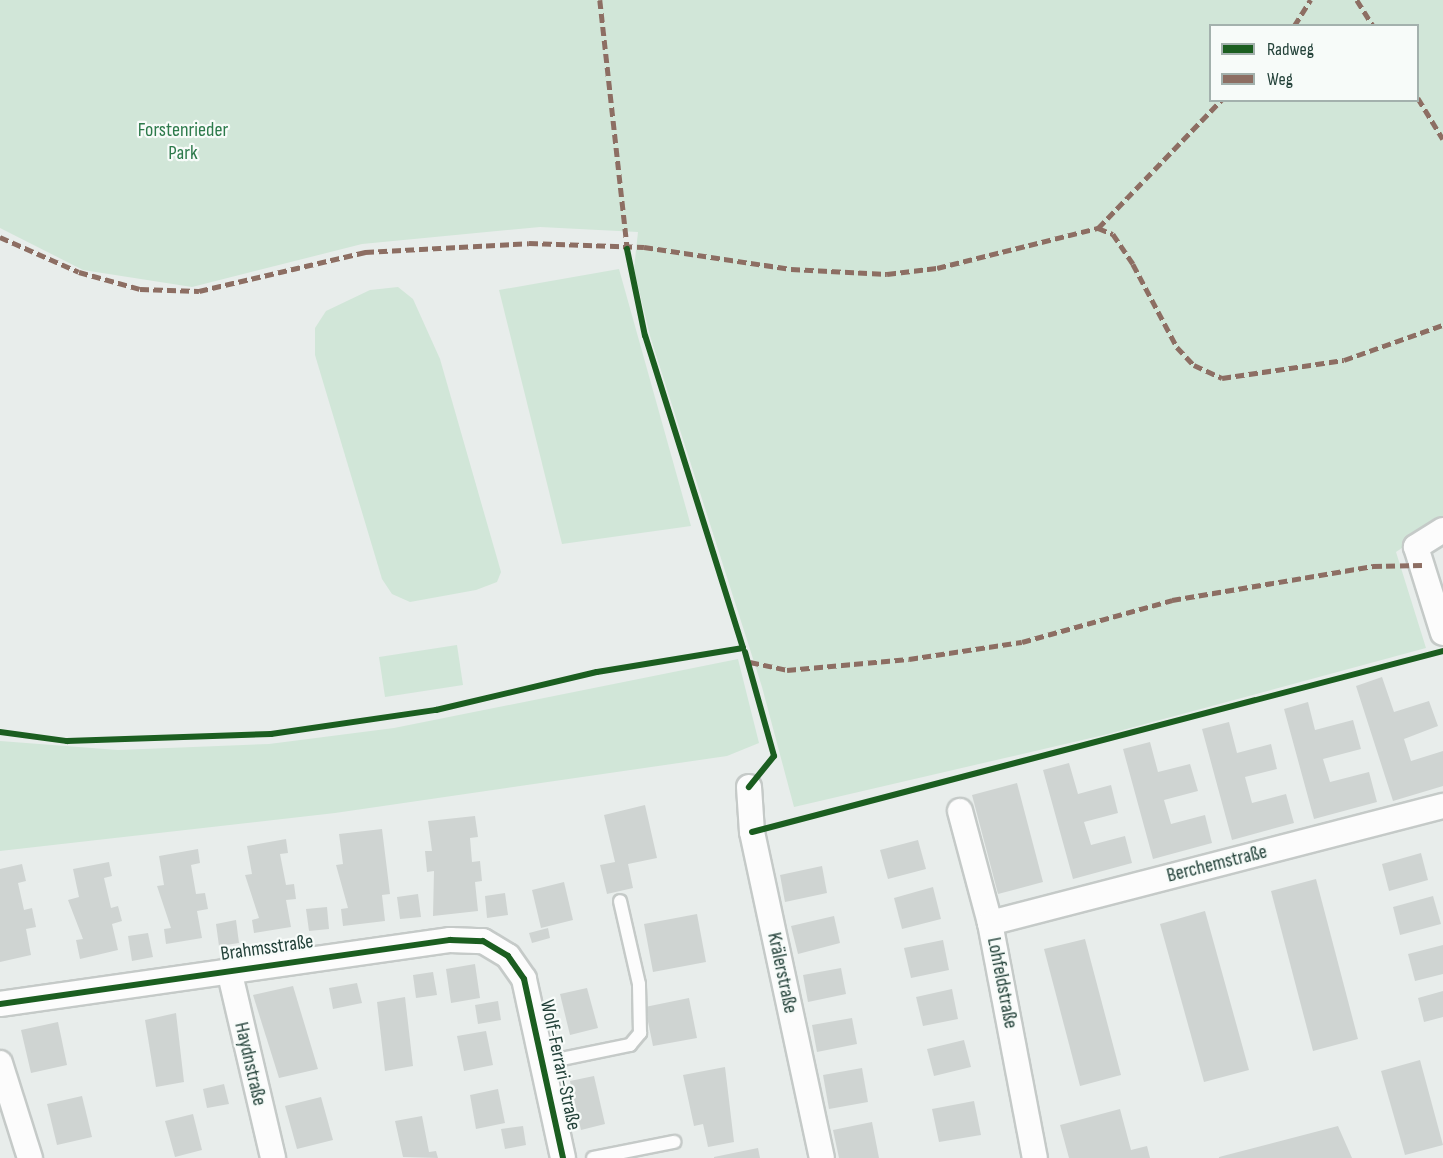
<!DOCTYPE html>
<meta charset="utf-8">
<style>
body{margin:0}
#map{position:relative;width:1443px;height:1158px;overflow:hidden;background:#e8edeb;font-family:"Sofia Sans Condensed",sans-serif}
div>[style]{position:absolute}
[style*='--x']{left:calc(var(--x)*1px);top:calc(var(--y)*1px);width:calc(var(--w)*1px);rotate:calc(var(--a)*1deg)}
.green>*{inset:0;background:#d1e6d8}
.building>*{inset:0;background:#cfd4d2}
.roads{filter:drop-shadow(2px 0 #c5cac8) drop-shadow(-2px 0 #c5cac8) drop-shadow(0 2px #c5cac8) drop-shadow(0 -2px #c5cac8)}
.lane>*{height:12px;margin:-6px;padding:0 6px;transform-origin:6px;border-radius:6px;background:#fcfcfc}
.street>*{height:24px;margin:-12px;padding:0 12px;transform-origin:12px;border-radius:12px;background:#fcfcfc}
.quiet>*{height:4.5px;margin-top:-2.25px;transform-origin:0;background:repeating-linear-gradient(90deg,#8d6e63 0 9px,transparent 0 13.5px)}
.cycleway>*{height:6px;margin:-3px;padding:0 3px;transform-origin:3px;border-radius:3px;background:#1b5e20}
span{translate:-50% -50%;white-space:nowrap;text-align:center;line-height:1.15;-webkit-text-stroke:4.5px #f7fbf9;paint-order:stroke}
.park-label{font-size:20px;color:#2d7a4b}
.street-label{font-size:20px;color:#24423a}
.legend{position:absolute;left:1209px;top:24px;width:210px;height:78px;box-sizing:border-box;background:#f7fbf9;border:2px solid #a3b1ad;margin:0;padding:8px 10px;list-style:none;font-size:18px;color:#24423a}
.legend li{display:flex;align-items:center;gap:12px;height:30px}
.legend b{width:30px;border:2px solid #a3b1ad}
</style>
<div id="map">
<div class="green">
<div style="clip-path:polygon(evenodd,0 0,1443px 0,1443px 520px,1396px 552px,1426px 648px,1108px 734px,794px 807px,762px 687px,650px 336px,634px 269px,638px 232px,540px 227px,362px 244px,192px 287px,83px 270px,0 228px,0 0,1210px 26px,1418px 26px,1418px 100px,1210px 100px,1210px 26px)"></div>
<div style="clip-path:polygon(619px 269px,691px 526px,562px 544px,499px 290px)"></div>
<div style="clip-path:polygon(398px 287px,413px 299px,440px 359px,501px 572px,497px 582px,476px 590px,410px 602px,392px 594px,382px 579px,315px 355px,315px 328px,326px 311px,370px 290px)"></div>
<div style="clip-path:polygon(457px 645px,463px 685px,385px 697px,379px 657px)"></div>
<div style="clip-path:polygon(738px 659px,759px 743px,727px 756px,335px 813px,0 851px,0 741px,118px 750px,269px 744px,394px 728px)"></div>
</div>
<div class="building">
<div style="clip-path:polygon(1382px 677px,1394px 712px,1429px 701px,1438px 726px,1404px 739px,1411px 761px,1443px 751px,1443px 786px,1393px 801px,1356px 686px)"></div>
<div style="clip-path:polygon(1308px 702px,1315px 730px,1353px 720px,1361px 749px,1323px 759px,1330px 782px,1369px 772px,1377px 802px,1314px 819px,1284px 709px)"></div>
<div style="clip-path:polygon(1229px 722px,1237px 753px,1271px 744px,1277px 769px,1245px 777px,1252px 803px,1286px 794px,1294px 823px,1232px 840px,1202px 729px)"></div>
<div style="clip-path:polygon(1150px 742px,1158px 772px,1190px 764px,1198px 791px,1164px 800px,1171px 824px,1205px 815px,1212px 843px,1153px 859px,1123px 749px)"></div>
<div style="clip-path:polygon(1069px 763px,1078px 794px,1111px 785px,1118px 813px,1084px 822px,1091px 845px,1125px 836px,1132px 863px,1073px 879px,1043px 770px)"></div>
<div style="clip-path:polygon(1017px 783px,1043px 882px,998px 894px,972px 795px)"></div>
<div style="clip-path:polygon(645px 805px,657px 858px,628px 864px,633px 888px,607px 894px,600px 865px,615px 862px,604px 815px)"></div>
<div style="clip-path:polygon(475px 816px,478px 837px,470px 838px,472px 862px,480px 861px,482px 881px,475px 882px,478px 911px,433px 916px,434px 871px,427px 872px,425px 851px,432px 851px,428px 821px)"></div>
<div style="clip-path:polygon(382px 829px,390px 894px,382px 895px,385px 921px,343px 926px,341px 909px,348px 908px,336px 865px,343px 864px,339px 834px)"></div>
<div style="clip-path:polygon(286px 839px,288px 853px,280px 854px,286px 885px,294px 884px,296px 899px,286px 900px,291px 927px,254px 933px,252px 920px,259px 918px,245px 875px,252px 874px,247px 846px)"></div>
<div style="clip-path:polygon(918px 840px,926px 869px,888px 879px,880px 850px)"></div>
<div style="clip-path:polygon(198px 849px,200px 863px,191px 865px,196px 894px,205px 893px,208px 909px,197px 911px,202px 938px,166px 944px,164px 929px,171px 928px,157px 886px,164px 885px,159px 856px)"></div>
<div style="clip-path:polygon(1421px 853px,1428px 880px,1389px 891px,1382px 864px)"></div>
<div style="clip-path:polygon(109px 862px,112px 876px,104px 878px,111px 908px,118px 906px,122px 921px,112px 924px,118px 950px,80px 959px,76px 940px,83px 939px,68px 900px,79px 897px,73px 869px)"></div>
<div style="clip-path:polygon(22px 864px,26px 881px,18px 883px,24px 910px,32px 908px,36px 927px,26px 929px,31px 955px,0 962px,0 869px)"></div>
<div style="clip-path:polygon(822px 866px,827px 893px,785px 902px,780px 875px)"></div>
<div style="clip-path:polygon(1316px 879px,1358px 1039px,1313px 1051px,1271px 891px)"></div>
<div style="clip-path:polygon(564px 882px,573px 920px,541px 928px,532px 890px)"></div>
<div style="clip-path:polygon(933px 887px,941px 919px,902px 929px,894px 898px)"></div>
<div style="clip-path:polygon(505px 893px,508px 915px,487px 918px,485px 896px)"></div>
<div style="clip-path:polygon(418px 894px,421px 917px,400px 919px,397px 897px)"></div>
<div style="clip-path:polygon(1433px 896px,1441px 924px,1400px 935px,1393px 907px)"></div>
<div style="clip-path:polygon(327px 907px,329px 929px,309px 931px,306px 909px)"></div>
<div style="clip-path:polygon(1205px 911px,1249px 1070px,1204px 1082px,1160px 924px)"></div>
<div style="clip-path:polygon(697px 914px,706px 962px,653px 972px,644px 924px)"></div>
<div style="clip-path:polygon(834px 916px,840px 943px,798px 954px,791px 926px)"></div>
<div style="clip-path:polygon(236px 920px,239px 943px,219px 946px,216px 924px)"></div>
<div style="clip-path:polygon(548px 928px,550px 938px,532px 943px,529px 933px)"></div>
<div style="clip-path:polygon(148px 933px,153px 957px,132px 961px,128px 936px)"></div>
<div style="clip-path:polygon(1085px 939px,1121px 1075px,1080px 1086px,1044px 949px)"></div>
<div style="clip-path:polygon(943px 940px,949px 970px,911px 978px,904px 948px)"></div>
<div style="clip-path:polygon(1443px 945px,1443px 974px,1415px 981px,1408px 954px)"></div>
<div style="clip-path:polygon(475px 964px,480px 998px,451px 1003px,446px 969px)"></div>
<div style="clip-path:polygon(841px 968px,846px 994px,808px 1002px,803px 975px)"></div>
<div style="clip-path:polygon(433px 972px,437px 995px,416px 998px,413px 975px)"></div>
<div style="clip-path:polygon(357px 983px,362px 1003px,333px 1009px,329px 988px)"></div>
<div style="clip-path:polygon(293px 986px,318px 1069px,279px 1078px,253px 995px)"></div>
<div style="clip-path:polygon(587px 988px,598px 1028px,570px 1035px,560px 994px)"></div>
<div style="clip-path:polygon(952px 989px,958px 1019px,923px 1026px,916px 997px)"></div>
<div style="clip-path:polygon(1443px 991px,1443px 1017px,1424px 1022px,1418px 998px)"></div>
<div style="clip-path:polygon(405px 997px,413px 1066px,385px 1071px,377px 1002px)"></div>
<div style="clip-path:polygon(689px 998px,697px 1038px,653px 1046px,645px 1007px)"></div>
<div style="clip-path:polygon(498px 1001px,501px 1020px,478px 1024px,475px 1005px)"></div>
<div style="clip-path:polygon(176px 1013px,184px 1082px,156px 1087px,145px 1020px)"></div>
<div style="clip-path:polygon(852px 1018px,857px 1044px,817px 1052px,812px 1025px)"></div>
<div style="clip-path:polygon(58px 1022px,67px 1065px,31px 1073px,21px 1030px)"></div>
<div style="clip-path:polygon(486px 1031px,493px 1065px,464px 1071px,457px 1036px)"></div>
<div style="clip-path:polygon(964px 1040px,971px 1067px,934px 1076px,927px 1049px)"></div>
<div style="clip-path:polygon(1420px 1060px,1443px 1145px,1405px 1155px,1381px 1071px)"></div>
<div style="clip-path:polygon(725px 1067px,734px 1142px,708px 1147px,703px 1124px,694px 1126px,683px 1075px)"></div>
<div style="clip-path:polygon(862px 1068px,868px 1102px,829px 1109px,823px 1075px)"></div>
<div style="clip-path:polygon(594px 1076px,605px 1124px,581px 1130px,570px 1081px)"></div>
<div style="clip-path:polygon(224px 1084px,229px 1104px,207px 1108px,203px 1089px)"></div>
<div style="clip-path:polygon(498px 1089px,505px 1123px,476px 1129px,470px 1095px)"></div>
<div style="clip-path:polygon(82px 1096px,92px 1137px,57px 1145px,47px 1104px)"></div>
<div style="clip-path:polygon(321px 1097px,333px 1140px,297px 1149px,285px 1106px)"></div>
<div style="clip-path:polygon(974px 1101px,981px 1135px,939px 1142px,932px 1109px)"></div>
<div style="clip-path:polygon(1120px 1109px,1131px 1150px,1147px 1146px,1150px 1158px,1069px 1158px,1060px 1125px)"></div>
<div style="clip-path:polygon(193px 1114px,202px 1150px,175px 1157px,165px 1121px)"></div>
<div style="clip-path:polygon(422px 1116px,429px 1152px,436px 1151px,438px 1158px,403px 1157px,395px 1121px)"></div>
<div style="clip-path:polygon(872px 1122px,879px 1158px,839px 1158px,833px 1130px)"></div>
<div style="clip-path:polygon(523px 1126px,526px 1145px,505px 1149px,501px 1129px)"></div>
<div style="clip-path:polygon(1338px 1126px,1352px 1158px,1219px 1158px,1219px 1157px)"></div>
<div style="clip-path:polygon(758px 1148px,760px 1158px,714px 1158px,714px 1157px)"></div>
</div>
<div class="roads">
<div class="lane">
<div style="--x:542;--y:1063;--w:90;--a:-11.6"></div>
<div style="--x:630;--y:1045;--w:16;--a:-50"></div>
<div style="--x:640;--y:1033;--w:49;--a:-91.2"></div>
<div style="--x:639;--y:984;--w:85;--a:-102.9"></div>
<div style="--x:593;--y:1158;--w:83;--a:-11.2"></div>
</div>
<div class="street">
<div style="--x:1443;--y:530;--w:32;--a:148"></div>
<div style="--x:1416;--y:547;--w:90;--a:72.6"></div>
<div style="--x:749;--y:787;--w:45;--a:86.2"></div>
<div style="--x:752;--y:832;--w:333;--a:77.9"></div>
<div style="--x:960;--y:811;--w:116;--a:75"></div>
<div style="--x:990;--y:923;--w:239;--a:79.2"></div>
<div style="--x:990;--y:923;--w:468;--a:-14.5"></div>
<div style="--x:229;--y:970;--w:193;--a:76.8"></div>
<div style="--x:0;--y:1004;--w:455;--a:-8.1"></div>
<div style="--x:450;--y:940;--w:33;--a:2"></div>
<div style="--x:483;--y:941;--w:29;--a:31"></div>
<div style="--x:508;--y:956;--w:28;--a:55"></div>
<div style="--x:524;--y:979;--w:183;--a:77.7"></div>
<div style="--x:0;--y:1063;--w:100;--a:72.5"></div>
</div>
</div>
<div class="quiet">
<div style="--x:600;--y:0;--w:255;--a:83.7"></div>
<div style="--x:1357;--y:0;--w:31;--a:58"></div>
<div style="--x:1294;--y:26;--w:31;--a:-58"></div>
<div style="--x:1418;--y:98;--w:48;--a:58.6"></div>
<div style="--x:1098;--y:228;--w:178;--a:-46.1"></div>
<div style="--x:0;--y:237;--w:86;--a:23.9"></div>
<div style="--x:79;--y:272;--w:63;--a:15.6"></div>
<div style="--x:140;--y:289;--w:59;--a:1.9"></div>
<div style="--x:199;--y:291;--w:171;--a:-13.2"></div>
<div style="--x:365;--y:252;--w:164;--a:-3.1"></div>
<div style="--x:529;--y:243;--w:115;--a:2"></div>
<div style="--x:644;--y:247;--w:149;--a:8.5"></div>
<div style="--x:791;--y:269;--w:96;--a:3"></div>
<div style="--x:887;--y:274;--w:50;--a:-6.8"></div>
<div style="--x:937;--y:268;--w:166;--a:-14"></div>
<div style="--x:1098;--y:228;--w:16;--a:22"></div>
<div style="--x:1113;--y:234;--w:36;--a:56"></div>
<div style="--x:1133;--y:264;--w:94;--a:62.1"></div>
<div style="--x:1177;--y:347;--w:25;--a:47"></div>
<div style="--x:1194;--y:365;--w:31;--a:25"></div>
<div style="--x:1222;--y:378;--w:123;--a:-8.4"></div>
<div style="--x:1344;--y:360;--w:105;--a:-19.5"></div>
<div style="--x:750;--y:662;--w:38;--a:12"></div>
<div style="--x:787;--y:670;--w:122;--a:-5.2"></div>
<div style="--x:909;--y:659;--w:114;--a:-8.6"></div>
<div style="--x:1022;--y:642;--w:156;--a:-15.6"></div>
<div style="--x:1172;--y:600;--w:204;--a:-9.6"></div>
<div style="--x:1373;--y:566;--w:49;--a:-1.2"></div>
</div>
<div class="cycleway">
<div style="--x:745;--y:652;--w:108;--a:74.4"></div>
<div style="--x:774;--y:756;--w:40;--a:129"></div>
<div style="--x:0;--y:732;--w:68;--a:7.7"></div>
<div style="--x:67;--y:741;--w:204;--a:-2"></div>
<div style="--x:271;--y:734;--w:167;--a:-8.3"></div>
<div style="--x:436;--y:710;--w:165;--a:-13.3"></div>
<div style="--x:597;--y:672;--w:148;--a:-9.3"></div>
<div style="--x:743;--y:648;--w:327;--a:-107.4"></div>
<div style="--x:645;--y:336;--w:89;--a:-101.7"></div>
<div style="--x:752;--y:832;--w:714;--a:-14.68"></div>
<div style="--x:0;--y:1004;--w:455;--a:-8.1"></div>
<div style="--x:450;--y:940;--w:33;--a:2"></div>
<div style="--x:483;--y:941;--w:29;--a:31"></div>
<div style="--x:508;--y:956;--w:28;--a:55"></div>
<div style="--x:524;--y:979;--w:183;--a:77.7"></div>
</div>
<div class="park-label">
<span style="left:183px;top:142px">Forstenrieder<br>Park</span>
</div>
<div class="street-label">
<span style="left:1217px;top:864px;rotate:-14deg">Berchemstraße</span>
<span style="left:267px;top:948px;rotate:-8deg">Brahmsstraße</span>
<span style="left:782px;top:973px;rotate:78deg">Krälerstraße</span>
<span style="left:1002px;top:983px;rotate:79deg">Lohfeldstraße</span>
<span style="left:250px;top:1064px;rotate:77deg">Haydnstraße</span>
<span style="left:560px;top:1065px;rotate:78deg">Wolf-Ferrari-Straße</span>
</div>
<ul class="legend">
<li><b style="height:8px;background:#1b5e20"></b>Radweg</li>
<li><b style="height:8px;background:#8d6e63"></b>Weg</li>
</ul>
</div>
